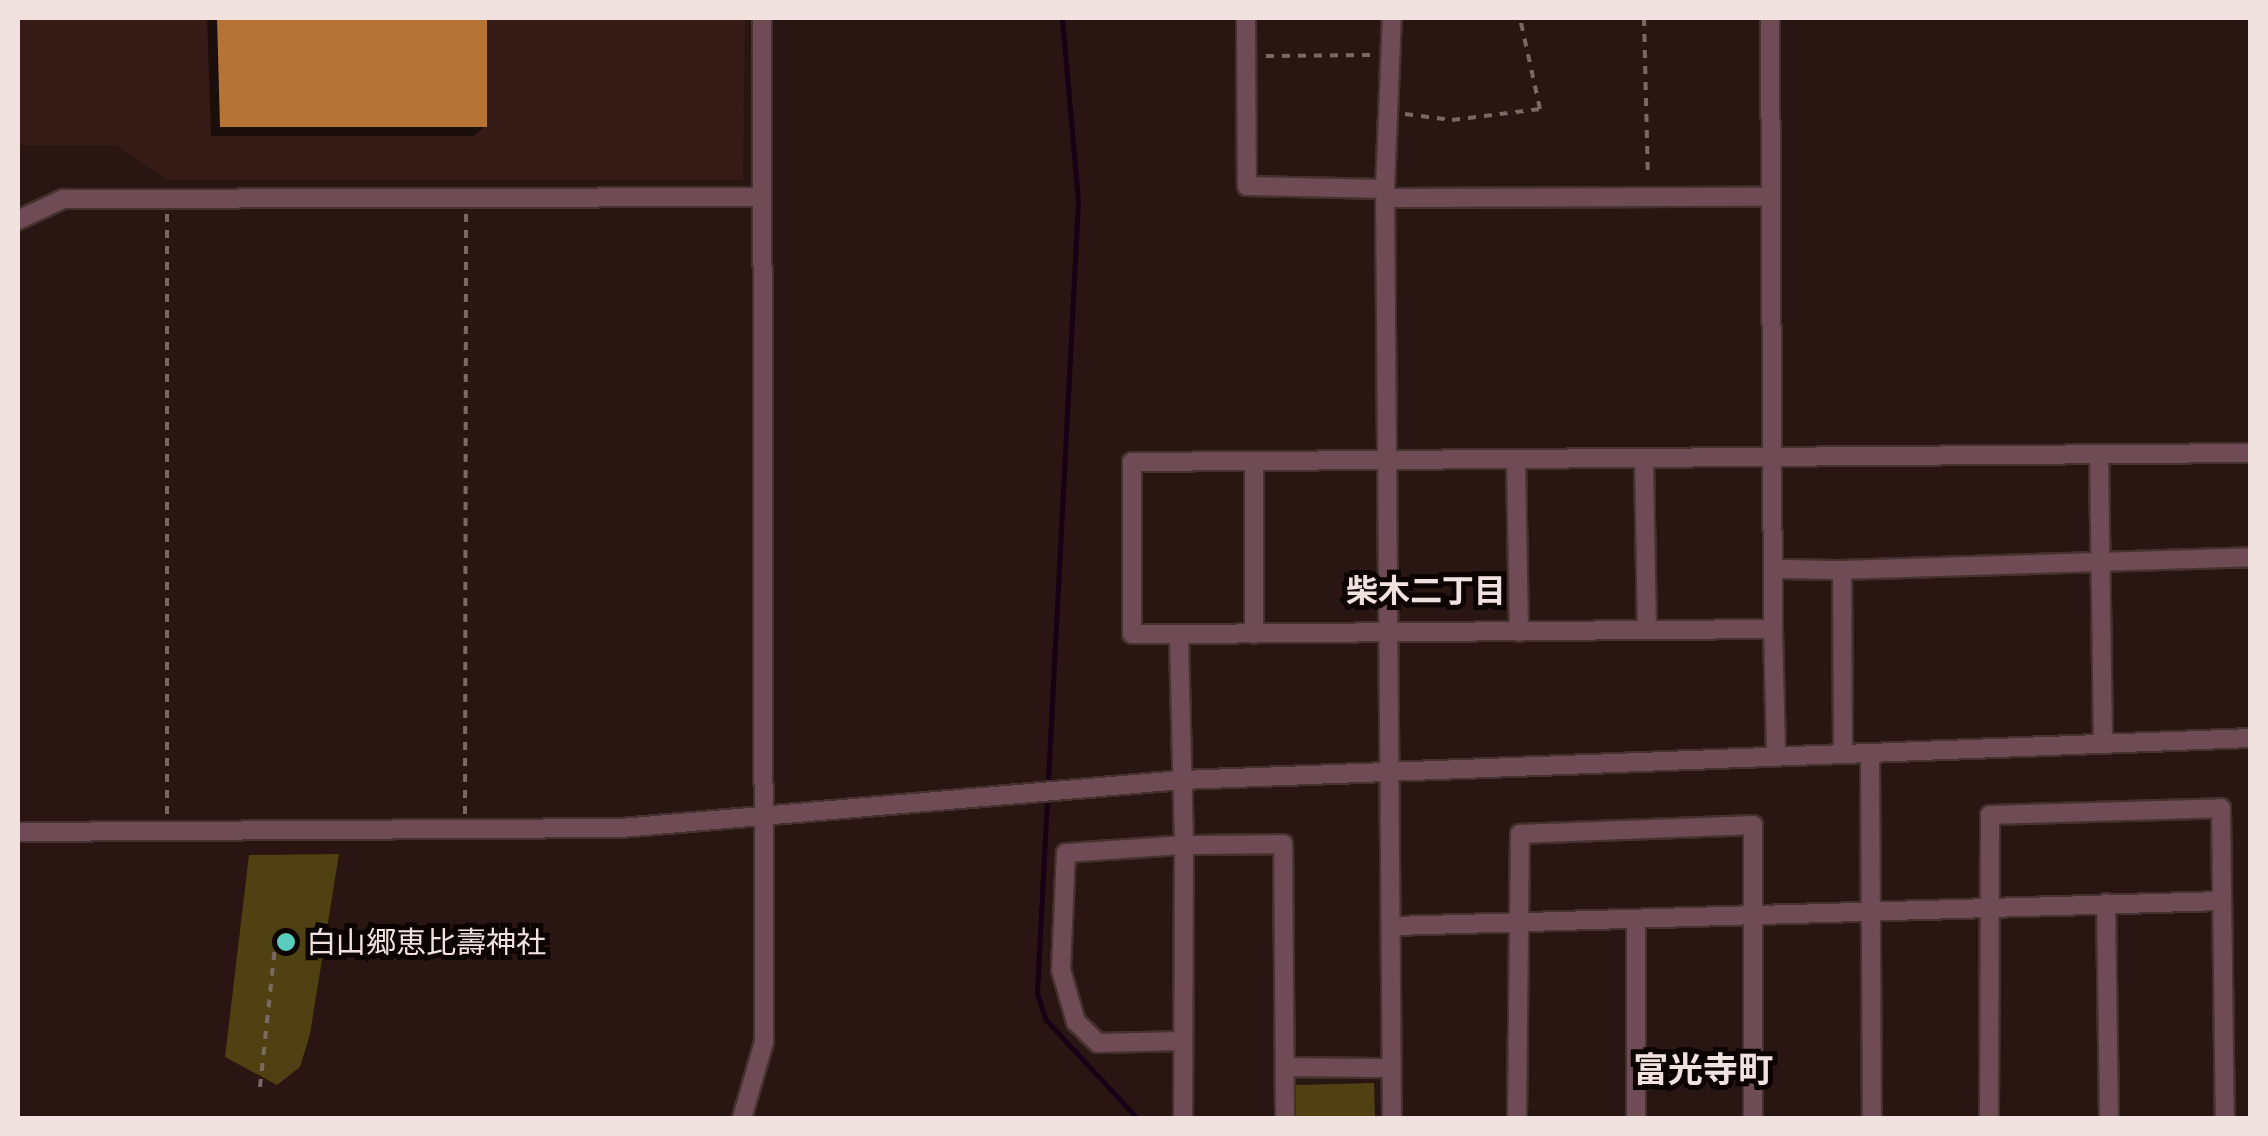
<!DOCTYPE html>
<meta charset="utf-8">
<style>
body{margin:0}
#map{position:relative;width:2268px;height:1136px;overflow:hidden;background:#291511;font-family:Quicksand,"Noto Sans JP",sans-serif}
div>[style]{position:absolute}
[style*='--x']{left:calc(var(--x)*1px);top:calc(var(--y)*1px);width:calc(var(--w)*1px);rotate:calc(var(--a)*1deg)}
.built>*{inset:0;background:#361b16}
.green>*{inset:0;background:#4f4112}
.shadow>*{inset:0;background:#0007}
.stream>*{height:5px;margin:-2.5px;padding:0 2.5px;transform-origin:2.5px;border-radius:2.5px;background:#190017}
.building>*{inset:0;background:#b57435}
.path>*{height:4px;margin-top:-2px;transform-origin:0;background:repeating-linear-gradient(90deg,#7a6864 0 8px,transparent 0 16px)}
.roads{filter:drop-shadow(2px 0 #45322e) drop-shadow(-2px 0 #45322e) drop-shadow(0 2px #45322e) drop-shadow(0 -2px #45322e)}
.minor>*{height:18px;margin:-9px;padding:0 9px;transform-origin:9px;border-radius:9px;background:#6f4b55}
.dots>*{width:28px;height:28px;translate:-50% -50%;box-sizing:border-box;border:5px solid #0c0403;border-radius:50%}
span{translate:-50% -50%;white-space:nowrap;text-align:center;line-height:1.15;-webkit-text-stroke:10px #0c0403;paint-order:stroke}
.poi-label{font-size:30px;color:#f1e2df}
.left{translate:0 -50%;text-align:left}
.neighbourhood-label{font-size:32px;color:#f1e2df;font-weight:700}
.quarter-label{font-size:35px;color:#f1e2df;font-weight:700}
.frame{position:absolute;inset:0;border:20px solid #f1e2df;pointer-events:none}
</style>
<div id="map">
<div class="built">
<div style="clip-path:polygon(18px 18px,745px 18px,743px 180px,167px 180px,116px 145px,18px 145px)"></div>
</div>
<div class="green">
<div style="clip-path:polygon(339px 854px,310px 1034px,300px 1067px,277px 1085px,225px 1057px,249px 855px)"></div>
<div style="clip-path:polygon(1374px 1083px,1375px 1118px,1296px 1118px,1296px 1085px)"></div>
</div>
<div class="shadow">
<div style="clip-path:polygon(207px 18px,484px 18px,485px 126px,474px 136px,211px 136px)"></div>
</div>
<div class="stream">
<div style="--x:1062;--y:18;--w:185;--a:85"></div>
<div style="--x:1078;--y:202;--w:792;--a:92.97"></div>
<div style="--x:1037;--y:993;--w:28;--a:72"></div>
<div style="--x:1046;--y:1020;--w:134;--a:47.1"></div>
</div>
<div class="building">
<div style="clip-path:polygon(217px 18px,487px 18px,487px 127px,220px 127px)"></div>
</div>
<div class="path">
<div style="--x:1644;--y:18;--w:160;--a:88.6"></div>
<div style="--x:1266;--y:56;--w:105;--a:-0.5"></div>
<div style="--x:1405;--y:114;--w:47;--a:7.3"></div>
<div style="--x:1452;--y:120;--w:89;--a:-7.1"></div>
<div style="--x:1540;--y:109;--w:93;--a:-102.4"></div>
<div style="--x:167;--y:214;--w:600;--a:90"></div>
<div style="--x:465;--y:814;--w:601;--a:-89.9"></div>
<div style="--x:260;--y:1087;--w:141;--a:-83.9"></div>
</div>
<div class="roads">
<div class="minor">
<div style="--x:1246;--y:18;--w:168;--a:89.7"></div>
<div style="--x:1247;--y:186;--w:138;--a:1.2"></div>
<div style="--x:1388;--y:198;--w:381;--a:-0.2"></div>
<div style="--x:18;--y:220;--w:50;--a:-25"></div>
<div style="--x:63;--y:199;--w:698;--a:-0.16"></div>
<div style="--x:2099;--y:455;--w:288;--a:89.2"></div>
<div style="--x:1516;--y:460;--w:172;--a:89"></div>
<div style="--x:1644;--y:460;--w:170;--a:89"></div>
<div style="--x:1254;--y:464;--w:170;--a:90"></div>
<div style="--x:1775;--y:569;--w:67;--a:0.9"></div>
<div style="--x:1773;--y:629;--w:127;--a:88.6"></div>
<div style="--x:1179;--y:634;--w:47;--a:180"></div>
<div style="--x:1132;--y:634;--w:172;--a:-90"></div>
<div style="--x:1132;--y:462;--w:1118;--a:-0.46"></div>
<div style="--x:1843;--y:753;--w:183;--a:-90.3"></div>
<div style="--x:1842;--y:570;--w:408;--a:-1.8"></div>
<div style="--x:1870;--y:753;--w:365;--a:89.7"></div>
<div style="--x:18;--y:832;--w:603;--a:-0.38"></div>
<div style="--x:621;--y:828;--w:563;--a:-4.89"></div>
<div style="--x:1182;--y:780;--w:1069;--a:-2.25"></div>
<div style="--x:2106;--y:903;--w:215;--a:89.2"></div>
<div style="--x:1636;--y:919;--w:199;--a:90"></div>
<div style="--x:1394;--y:926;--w:827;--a:-1.73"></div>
<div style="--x:1182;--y:1041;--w:84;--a:178.6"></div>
<div style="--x:1098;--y:1043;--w:30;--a:-136"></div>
<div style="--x:1076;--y:1022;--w:54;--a:-106.1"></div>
<div style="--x:1061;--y:970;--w:117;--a:-87.6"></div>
<div style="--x:1066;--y:853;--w:118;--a:-3.9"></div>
<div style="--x:1184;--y:845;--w:273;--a:90.2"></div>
<div style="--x:1287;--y:1067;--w:104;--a:0.6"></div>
<div style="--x:742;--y:1118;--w:79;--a:-73.9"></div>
<div style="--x:764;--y:1042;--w:1024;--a:-90.11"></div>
<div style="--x:1285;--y:1118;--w:274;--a:-90.4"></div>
<div style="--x:1283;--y:844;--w:99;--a:179.4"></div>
<div style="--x:1184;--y:845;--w:211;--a:-91.4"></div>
<div style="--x:1179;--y:634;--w:594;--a:-0.48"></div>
<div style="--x:1773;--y:629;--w:611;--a:-90.28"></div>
<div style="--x:1392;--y:1118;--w:929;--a:-90.43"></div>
<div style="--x:1385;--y:189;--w:171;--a:-87.7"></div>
<div style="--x:1517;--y:1118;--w:284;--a:-89.4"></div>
<div style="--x:1520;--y:834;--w:233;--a:-2.2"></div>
<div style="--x:1753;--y:825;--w:293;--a:90"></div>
<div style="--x:1989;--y:1118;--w:303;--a:-89.8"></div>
<div style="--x:1990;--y:815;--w:231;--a:-1.7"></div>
<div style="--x:2221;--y:808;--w:310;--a:89.3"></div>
</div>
</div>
<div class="dots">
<div style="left:286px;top:942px;background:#5acebd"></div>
</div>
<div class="poi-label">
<span class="left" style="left:306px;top:942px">白山郷恵比壽神社</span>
</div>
<div class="neighbourhood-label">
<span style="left:1426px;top:590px">柴木二丁目</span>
</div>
<div class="quarter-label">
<span style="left:1703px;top:1069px">富光寺町</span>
</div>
<div class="frame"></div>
</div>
